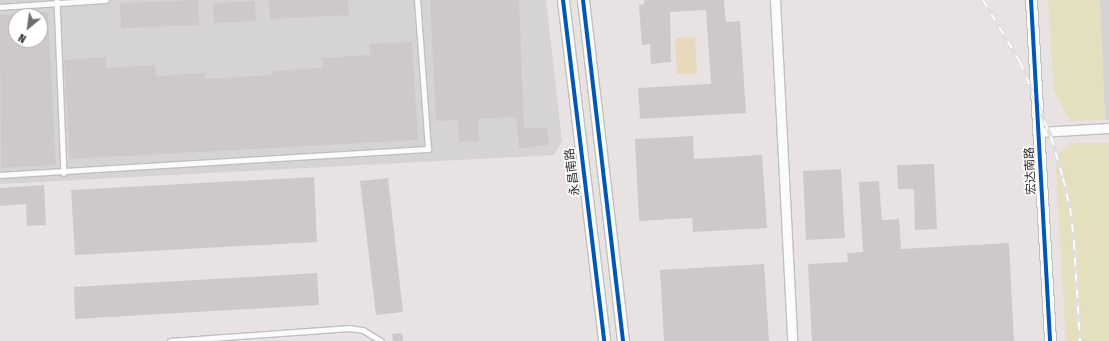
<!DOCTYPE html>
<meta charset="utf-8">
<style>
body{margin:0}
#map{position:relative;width:1109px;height:341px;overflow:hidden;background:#e9e2e3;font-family:"Fira Sans Condensed","Noto Sans SC",sans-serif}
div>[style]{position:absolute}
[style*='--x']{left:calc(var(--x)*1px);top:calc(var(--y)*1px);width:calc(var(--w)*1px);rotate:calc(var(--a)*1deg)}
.industrial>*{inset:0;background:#d5d3d5}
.green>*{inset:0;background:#e4dfbd}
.pitch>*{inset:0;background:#e8d9bb}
.building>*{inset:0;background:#cec9c9}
.roads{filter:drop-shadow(1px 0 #c0c0c0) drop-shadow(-1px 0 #c0c0c0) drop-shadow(0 1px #c0c0c0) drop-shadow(0 -1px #c0c0c0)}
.service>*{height:4.5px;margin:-2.25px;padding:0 2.25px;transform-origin:2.25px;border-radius:2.25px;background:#fcfbfb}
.minor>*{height:9px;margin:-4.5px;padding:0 4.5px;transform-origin:4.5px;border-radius:4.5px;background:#fcfbfb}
.tertiary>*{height:11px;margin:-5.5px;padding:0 5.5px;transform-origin:5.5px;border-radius:5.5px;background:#fcfbfb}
.rail>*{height:4px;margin-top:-2px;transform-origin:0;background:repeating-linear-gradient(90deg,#fff 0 8px,#dedfdf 0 16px);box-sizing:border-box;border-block:1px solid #dedfdf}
.cycleway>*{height:4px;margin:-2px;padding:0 2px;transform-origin:2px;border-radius:2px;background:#0057b8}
span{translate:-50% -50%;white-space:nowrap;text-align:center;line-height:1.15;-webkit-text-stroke:3px #fff;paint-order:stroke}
.street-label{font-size:12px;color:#2c2c2c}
.north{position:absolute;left:8px;top:8px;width:40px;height:40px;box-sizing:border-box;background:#fff;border:1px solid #ababab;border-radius:50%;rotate:209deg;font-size:11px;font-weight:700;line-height:16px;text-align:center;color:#2c2c2c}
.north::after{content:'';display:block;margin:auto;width:14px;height:18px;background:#6e6c6c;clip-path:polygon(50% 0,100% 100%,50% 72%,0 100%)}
</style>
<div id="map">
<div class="industrial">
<div style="clip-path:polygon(evenodd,0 0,546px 0,562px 141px,554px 155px,0 184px,0 0,16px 16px,40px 16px,40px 40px,16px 40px,16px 16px)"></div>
<div style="clip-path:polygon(1100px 0,1109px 0,1109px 120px,1105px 120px)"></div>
</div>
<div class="green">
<div style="clip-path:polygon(1048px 0,1100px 0,1105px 120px,1070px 121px,1054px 90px)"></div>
<div style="clip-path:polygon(1073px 143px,1109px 143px,1109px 341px,1066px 341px,1055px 156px)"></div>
</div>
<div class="pitch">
<div style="clip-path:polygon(695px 37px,697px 74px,677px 74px,675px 38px)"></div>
</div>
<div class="building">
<div style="clip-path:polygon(198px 0,199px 25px,121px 28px,120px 3px)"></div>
<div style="clip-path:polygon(269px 0,348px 0,349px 15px,270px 19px)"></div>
<div style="clip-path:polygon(430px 0,519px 0,524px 129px,547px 127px,549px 145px,519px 148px,516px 117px,478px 119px,479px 141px,459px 142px,458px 120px,436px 121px)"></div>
<div style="clip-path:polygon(644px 0,724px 0,726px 22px,740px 21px,746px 113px,640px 119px,638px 88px,711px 84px,706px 10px,670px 12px,671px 62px,651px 64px,650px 44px,642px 45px,639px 5px,644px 4px)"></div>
<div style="clip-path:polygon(255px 1px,256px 21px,214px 23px,213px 3px)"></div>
<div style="clip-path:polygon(40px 12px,48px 12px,56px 165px,1px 168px,0 15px,16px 14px,16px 40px,40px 40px)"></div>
<div style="clip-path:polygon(412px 42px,418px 140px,70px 159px,64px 60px,106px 57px,106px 68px,155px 65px,156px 76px,205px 73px,205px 79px,272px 75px,272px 71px,323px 68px,322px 58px,370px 55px,369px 44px)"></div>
<div style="clip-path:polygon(693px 136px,694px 159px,762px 155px,767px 228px,693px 232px,692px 218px,639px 221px,635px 139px)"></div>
<div style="clip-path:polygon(934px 164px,937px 229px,915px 230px,914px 189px,898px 189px,897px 165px)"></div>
<div style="clip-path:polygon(841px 169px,845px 238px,806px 240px,803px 171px)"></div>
<div style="clip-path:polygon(314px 177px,317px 242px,75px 255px,71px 190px)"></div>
<div style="clip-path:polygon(388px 178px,403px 312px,376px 315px,360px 181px)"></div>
<div style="clip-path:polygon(879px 181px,882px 220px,899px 219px,901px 249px,1009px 243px,1014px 341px,812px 341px,808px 264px,848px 262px,847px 253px,863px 252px,859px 182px)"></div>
<div style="clip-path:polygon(44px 185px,46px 225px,27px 226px,26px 204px,0 206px,0 188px)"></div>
<div style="clip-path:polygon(764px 264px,769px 341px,664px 341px,660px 270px)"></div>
<div style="clip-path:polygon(317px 273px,319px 305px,75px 319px,74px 287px)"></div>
<div style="clip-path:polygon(402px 333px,403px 341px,393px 341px,392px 334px)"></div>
</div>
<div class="roads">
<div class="service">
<div style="--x:57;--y:0;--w:173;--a:87.7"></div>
<div style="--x:0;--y:7;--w:106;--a:-3.8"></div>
<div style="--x:0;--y:175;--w:429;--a:-3.5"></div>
<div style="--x:428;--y:149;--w:149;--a:-94.2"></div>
<div style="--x:170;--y:341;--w:180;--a:-4.1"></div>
<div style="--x:350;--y:328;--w:13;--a:9"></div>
<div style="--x:363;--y:330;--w:21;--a:31"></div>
</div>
<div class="minor">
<div style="--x:775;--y:0;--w:341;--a:87.1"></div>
<div style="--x:1039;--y:132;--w:70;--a:-3.3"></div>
</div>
<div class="tertiary">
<div style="--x:563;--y:0;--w:343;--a:83.1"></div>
<div style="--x:583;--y:0;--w:343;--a:83.3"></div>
<div style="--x:1031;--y:0;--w:342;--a:86.8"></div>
</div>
</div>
<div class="rail">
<div style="--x:983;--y:0;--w:72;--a:59.2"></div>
<div style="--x:1020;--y:62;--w:81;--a:67.5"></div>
<div style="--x:1051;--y:137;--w:43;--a:73.7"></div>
<div style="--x:1063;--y:178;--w:31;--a:77"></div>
<div style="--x:1070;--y:208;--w:34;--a:83"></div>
<div style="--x:1074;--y:242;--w:99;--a:86.5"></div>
</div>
<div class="cycleway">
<div style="--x:563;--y:0;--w:343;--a:83.1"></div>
<div style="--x:583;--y:0;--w:343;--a:83.3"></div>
<div style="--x:1031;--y:0;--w:342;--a:86.8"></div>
</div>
<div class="street-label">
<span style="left:1031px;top:171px;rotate:-93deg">宏达南路</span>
<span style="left:573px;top:172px;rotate:-97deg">永昌南路</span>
</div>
<div class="north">N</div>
</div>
